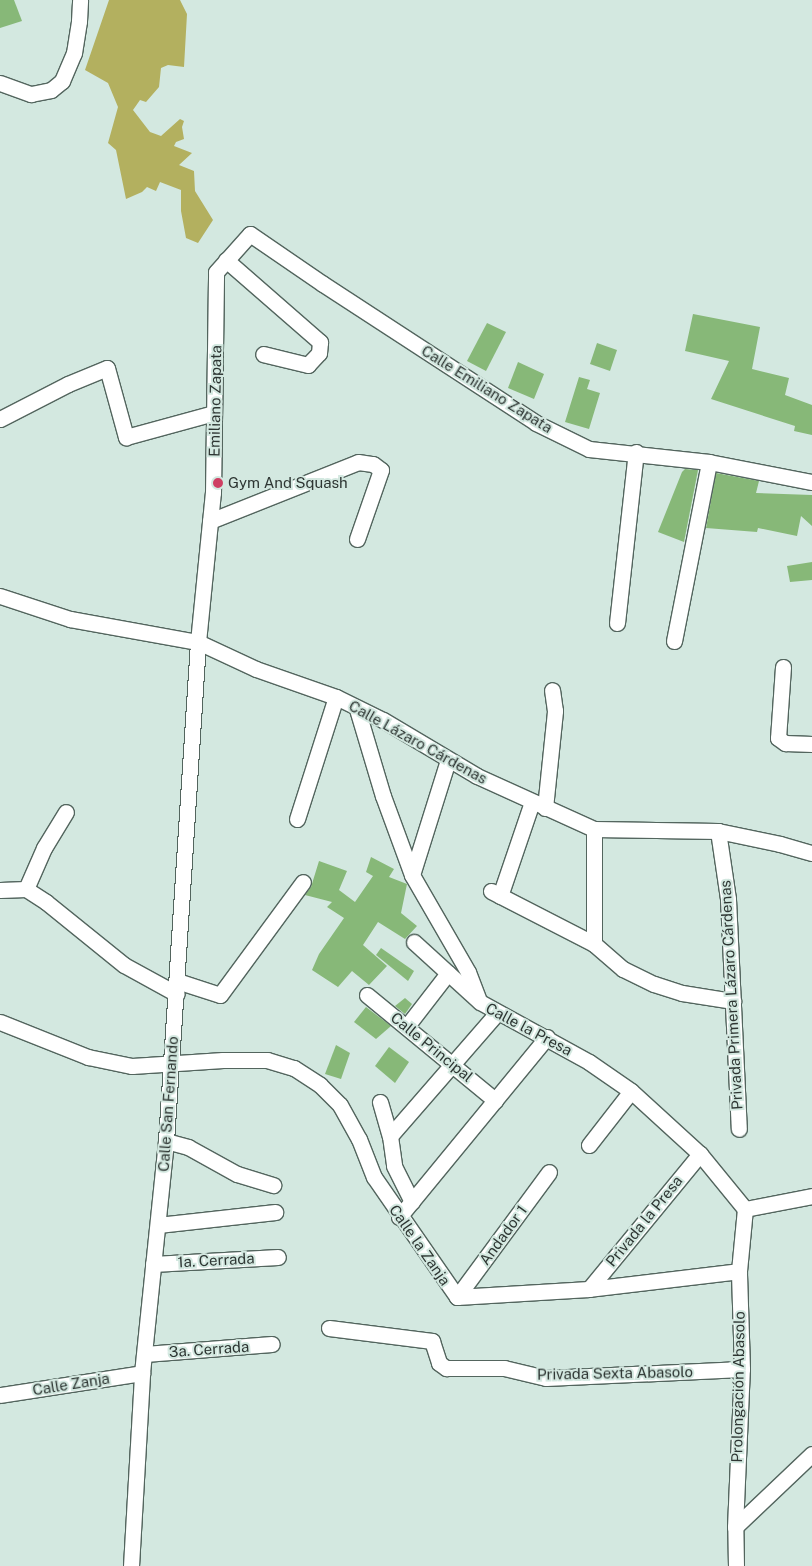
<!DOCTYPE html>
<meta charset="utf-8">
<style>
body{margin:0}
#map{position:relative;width:812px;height:1566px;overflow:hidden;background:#d3e8e0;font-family:"Public Sans",sans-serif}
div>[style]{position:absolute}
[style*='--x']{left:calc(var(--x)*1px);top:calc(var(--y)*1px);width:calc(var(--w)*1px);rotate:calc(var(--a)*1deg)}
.forest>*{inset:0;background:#b3b05f}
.building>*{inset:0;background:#87b878}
.roads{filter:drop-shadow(1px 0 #53655e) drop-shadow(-1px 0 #53655e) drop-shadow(0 1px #53655e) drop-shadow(0 -1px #53655e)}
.minor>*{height:15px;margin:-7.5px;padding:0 7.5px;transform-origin:7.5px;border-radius:7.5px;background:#fff}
.dots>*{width:14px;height:14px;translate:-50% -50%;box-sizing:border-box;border:2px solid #d3e8e0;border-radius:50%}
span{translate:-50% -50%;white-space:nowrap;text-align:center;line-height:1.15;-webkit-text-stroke:4px #d3e8e0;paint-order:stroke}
.street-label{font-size:15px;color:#2e3633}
.poi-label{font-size:15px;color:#2e3633}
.left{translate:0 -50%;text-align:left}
</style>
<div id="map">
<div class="forest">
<div style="clip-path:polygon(109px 0,180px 0,187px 14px,184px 67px,168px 65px,161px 68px,159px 87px,146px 102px,140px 100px,133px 110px,150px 132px,161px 136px,180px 119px,184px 121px,182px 127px,184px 139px,176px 142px,174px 146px,192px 153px,179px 165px,194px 171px,195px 191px,213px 220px,198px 243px,186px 238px,181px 211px,181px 190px,160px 182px,156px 191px,147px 187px,142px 192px,126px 199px,116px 150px,108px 143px,118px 107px,108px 83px,85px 70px)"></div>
</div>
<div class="building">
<div style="clip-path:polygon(0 0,14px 0,22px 21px,0 28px)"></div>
<div style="clip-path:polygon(693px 314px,760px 327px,752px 369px,789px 378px,785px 395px,812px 405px,812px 435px,794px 431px,795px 426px,711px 399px,729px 361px,685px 351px)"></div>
<div style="clip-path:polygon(487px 323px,506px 332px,486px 371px,467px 361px)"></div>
<div style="clip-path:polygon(597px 343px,617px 350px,610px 371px,590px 364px)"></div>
<div style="clip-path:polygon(518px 362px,544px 374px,534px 399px,508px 388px)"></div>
<div style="clip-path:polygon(579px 377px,590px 380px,587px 389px,600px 393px,589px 429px,565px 422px)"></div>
<div style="clip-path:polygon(685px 469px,698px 470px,684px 542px,658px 532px,682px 472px)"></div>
<div style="clip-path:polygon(716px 473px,759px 481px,756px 493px,812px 495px,812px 526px,801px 516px,797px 536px,758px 528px,757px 532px,706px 528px)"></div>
<div style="clip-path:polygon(812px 562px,812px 580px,790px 582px,787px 566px)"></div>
<div style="clip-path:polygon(371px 857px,394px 869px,389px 877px,407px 884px,401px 913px,417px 926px,405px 939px,378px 922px,363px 945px,387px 966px,369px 985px,352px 971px,338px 987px,312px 970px,319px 954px,344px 918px,327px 907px,332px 902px,305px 895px,311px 887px,319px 861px,347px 871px,339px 890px,355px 902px,373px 876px,366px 872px)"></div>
<div style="clip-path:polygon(381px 948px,414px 971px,408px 981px,376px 955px)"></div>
<div style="clip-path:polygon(405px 998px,412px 1004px,405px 1014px,395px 1006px)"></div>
<div style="clip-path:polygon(366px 1007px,391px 1026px,376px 1039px,354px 1022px)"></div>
<div style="clip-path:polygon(336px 1045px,350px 1053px,341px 1079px,325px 1074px)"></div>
<div style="clip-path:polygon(389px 1047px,409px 1062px,395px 1083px,375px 1066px)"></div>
</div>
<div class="roads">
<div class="minor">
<div style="--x:0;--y:83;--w:33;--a:20"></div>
<div style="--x:31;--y:94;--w:20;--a:-11"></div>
<div style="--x:51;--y:90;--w:14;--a:-39"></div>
<div style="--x:62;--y:81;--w:30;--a:-67"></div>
<div style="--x:74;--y:53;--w:32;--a:-81"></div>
<div style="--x:79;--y:21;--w:21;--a:-87"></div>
<div style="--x:226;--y:260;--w:125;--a:41.1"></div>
<div style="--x:320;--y:342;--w:11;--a:95"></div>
<div style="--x:319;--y:353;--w:16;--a:133"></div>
<div style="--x:308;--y:365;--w:46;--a:-166.3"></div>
<div style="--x:0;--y:419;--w:76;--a:-27.2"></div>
<div style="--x:68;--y:384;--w:42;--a:-22.3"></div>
<div style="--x:107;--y:368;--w:72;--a:74.6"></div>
<div style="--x:126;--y:437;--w:91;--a:-15.3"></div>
<div style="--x:210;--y:521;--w:159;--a:-21.7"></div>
<div style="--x:358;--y:462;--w:15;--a:8"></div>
<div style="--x:373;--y:464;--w:10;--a:37"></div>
<div style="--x:381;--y:470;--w:73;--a:109.2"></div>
<div style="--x:0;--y:596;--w:74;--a:18.2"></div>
<div style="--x:70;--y:619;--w:130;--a:10.2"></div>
<div style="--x:198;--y:642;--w:64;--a:25"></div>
<div style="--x:256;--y:669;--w:85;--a:19.3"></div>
<div style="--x:336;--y:697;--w:52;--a:26.1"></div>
<div style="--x:383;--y:720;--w:109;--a:30.8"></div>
<div style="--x:477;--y:776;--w:128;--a:24.4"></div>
<div style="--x:594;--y:829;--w:124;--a:0.9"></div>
<div style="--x:718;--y:831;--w:63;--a:11.8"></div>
<div style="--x:780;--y:844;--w:33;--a:16"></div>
<div style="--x:617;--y:623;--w:172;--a:-83.7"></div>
<div style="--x:674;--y:641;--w:182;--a:-78.9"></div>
<div style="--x:783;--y:667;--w:71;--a:94"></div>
<div style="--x:778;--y:738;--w:9;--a:36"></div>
<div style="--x:785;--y:743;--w:27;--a:2"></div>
<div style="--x:357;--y:709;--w:91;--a:73.4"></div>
<div style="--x:383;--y:796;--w:84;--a:69.8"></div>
<div style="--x:412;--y:875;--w:112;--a:60"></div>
<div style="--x:468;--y:972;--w:28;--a:69"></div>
<div style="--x:545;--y:808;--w:98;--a:-84.1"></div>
<div style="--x:555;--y:711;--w:21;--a:-98"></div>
<div style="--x:297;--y:819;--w:128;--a:-72.3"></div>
<div style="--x:594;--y:829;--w:115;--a:90"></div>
<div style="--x:594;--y:944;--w:38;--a:41"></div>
<div style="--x:623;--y:969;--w:34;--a:26"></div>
<div style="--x:654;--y:984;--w:29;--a:18"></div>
<div style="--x:682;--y:993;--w:52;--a:8.9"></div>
<div style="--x:718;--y:831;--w:69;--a:81.6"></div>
<div style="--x:728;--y:899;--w:230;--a:87.3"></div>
<div style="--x:412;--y:875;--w:121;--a:-72.6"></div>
<div style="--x:26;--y:889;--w:45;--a:-66.3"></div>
<div style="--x:44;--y:848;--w:42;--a:-58.6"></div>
<div style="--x:0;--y:890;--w:26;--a:-2"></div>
<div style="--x:26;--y:889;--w:24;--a:33"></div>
<div style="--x:46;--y:902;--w:100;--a:38.9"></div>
<div style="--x:124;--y:965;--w:60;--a:28.7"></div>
<div style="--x:491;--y:891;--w:116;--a:27.2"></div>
<div style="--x:500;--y:896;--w:99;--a:-71.2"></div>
<div style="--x:414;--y:942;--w:89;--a:42.3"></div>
<div style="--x:480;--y:1002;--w:124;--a:28.8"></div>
<div style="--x:589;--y:1062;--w:51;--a:34.6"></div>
<div style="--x:631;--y:1091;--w:93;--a:42.4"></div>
<div style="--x:700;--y:1154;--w:71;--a:50.7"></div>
<div style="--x:177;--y:981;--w:45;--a:18"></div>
<div style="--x:220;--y:995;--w:140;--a:-53.7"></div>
<div style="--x:367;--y:995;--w:166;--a:39.4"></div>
<div style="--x:0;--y:1022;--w:95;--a:21.7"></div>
<div style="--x:88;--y:1057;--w:45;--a:11.6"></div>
<div style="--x:132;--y:1066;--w:91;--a:-3.8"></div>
<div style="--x:223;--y:1060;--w:44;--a:0"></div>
<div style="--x:267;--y:1060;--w:28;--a:17"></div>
<div style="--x:294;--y:1068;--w:31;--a:33"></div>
<div style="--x:320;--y:1085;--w:28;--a:45"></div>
<div style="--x:340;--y:1105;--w:39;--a:61"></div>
<div style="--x:359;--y:1139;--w:41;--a:68.5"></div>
<div style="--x:374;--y:1177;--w:146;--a:55.3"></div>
<div style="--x:407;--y:1026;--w:67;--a:-52.3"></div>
<div style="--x:380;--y:1102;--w:35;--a:74"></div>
<div style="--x:390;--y:1136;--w:30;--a:82"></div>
<div style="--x:394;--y:1166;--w:40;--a:63.4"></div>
<div style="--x:390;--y:1136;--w:163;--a:-49"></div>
<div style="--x:166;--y:1141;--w:23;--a:15"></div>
<div style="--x:188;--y:1147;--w:56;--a:28.9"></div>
<div style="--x:237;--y:1174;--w:38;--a:17"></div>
<div style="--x:589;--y:1145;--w:68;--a:-52.1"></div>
<div style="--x:745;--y:1209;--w:68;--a:-11"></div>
<div style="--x:399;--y:1217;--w:233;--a:-50.6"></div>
<div style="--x:158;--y:1225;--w:118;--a:-6.3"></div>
<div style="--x:153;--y:1264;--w:125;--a:-3.2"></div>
<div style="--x:589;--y:1289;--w:175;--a:-50.6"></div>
<div style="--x:457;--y:1297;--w:132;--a:-3.5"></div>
<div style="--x:589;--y:1289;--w:151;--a:-6.8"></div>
<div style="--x:457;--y:1297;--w:155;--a:-53.6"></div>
<div style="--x:329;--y:1328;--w:104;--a:7.2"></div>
<div style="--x:432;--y:1341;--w:23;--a:72"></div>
<div style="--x:439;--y:1363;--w:9;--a:36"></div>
<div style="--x:446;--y:1368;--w:58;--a:0"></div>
<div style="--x:504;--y:1368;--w:43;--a:13.4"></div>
<div style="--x:546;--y:1378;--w:196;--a:-2.6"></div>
<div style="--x:145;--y:1354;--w:127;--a:-4.5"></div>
<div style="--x:0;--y:1395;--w:144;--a:-8.8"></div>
<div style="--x:735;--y:1527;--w:106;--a:-43.5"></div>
<div style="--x:131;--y:1566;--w:193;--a:-86.7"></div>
<div style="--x:142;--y:1373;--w:233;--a:-84.1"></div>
<div style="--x:166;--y:1141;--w:500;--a:-86.33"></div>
<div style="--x:198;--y:642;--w:150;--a:-84.3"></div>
<div style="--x:213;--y:493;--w:221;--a:-89.2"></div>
<div style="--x:216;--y:272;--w:51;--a:-48.2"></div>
<div style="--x:250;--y:234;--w:88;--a:34.4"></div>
<div style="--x:323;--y:284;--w:254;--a:33.1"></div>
<div style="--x:536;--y:423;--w:59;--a:26.1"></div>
<div style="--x:589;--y:449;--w:121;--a:6.2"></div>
<div style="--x:709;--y:462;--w:105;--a:11"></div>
<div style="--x:736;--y:1566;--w:39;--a:-91"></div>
<div style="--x:735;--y:1527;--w:158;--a:-87.5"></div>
<div style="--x:742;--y:1369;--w:98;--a:-91.8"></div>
<div style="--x:739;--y:1271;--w:62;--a:-84.5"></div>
</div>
</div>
<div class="dots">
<div style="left:218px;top:483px;background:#ce3f63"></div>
</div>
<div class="street-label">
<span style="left:487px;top:389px;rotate:32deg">Calle Emiliano Zapata</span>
<span style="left:215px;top:401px;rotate:-89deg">Emiliano Zapata</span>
<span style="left:418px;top:742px;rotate:29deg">Calle Lázaro Cárdenas</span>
<span style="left:731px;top:995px;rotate:-93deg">Privada Primera Lázaro Cárdenas</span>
<span style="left:529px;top:1029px;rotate:28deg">Calle la Presa</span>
<span style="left:432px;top:1047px;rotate:39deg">Calle Principal</span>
<span style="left:168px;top:1104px;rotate:-86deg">Calle San Fernando</span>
<span style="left:644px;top:1221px;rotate:-51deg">Privada la Presa</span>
<span style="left:503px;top:1235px;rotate:-54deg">Andador 1</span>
<span style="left:420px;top:1245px;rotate:55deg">Calle la Zanja</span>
<span style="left:216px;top:1260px;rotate:-3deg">1a. Cerrada</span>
<span style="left:209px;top:1349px;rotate:-4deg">3a. Cerrada</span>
<span style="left:615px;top:1373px;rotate:-1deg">Privada Sexta Abasolo</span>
<span style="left:71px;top:1384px;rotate:-9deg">Calle Zanja</span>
<span style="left:738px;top:1387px;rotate:-89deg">Prolongación Abasolo</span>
</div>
<div class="poi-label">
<span class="left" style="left:228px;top:483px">Gym And Squash</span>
</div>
</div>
